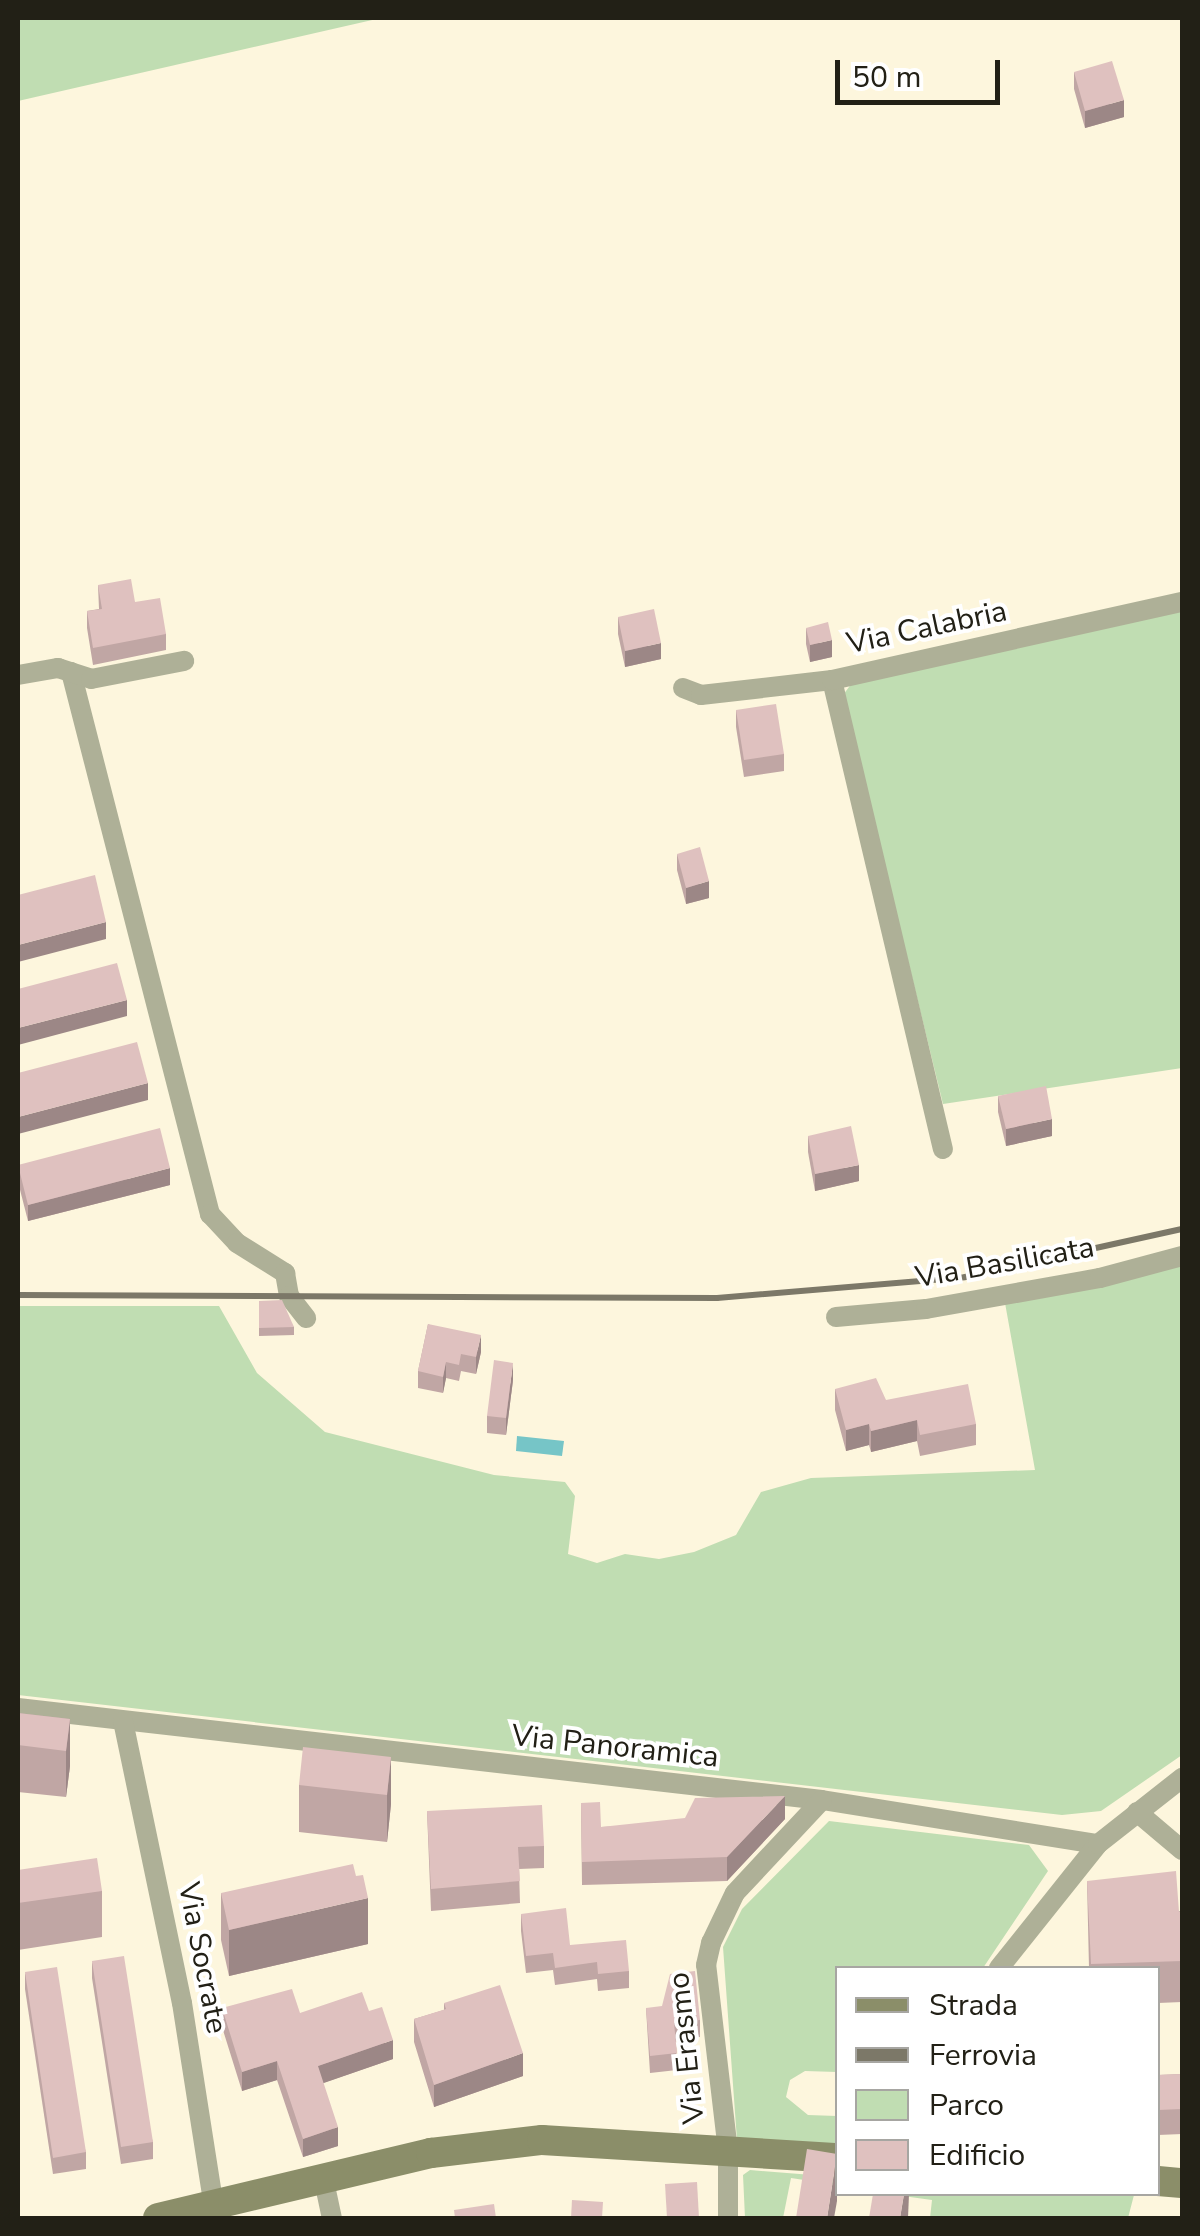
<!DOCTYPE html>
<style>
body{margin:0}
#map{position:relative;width:1200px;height:2236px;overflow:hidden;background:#fdf6dd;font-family:"Nunito Sans",sans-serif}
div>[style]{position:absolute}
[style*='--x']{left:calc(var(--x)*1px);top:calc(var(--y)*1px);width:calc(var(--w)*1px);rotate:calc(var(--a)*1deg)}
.green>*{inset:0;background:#c0ddb2}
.water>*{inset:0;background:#76c5c7}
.minor>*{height:20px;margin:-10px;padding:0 10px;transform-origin:10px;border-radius:10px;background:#aeb097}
.secondary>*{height:30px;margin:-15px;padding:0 15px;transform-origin:15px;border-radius:15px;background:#8b8e69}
.rail>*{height:6px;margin:-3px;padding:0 3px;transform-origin:3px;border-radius:3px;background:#7c7868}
.wall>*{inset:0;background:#c0a6a4}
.shaded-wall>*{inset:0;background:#9c8786}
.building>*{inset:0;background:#dfc1bf}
span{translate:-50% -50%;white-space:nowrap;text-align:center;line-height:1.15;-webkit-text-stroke:8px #fff;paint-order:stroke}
.street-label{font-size:30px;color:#222016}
.frame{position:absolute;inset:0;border:20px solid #222016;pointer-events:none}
.legend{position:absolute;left:835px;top:1966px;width:325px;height:230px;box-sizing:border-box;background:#fff;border:2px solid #a7a6a2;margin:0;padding:12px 18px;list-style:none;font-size:30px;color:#222016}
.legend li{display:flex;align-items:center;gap:20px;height:50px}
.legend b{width:50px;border:2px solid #a7a6a2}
.scale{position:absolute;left:835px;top:60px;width:165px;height:45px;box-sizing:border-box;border:5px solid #222016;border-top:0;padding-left:12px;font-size:30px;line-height:35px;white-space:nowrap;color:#222016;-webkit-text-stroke:8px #fff;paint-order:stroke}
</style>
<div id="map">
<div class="green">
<div style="clip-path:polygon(18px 18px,381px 18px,18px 101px)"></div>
<div style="clip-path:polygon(1182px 608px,1182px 1068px,943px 1104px,843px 695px,852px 683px)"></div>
<div style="clip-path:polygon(1182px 1265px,1182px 1755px,1101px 1811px,1062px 1815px,18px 1695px,18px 1306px,219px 1306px,257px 1373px,325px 1432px,494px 1475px,565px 1482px,575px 1496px,568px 1554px,597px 1563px,625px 1554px,659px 1559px,694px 1552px,736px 1535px,761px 1492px,811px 1478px,1035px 1470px,1005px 1303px)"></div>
<div style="clip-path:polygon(829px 1821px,1029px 1845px,1048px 1871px,983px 1968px,838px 1968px,837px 2072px,805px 2071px,790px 2080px,786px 2097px,808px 2115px,837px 2116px,837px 2146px,737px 2140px,723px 1947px,742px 1909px)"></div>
<div style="clip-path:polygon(750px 2170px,837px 2177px,837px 2185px,791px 2178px,783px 2218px,745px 2218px,743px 2175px)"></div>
<div style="clip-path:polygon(888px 2194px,933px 2196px,1134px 2195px,1128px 2218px,930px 2218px,932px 2200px)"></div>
</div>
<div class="water">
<div style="clip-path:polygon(517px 1436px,564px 1441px,562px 1456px,516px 1451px)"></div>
</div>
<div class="minor">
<div style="--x:71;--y:672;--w:560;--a:75.62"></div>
<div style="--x:210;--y:1214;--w:40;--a:47"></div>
<div style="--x:237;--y:1243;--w:57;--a:32"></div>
<div style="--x:285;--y:1273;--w:23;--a:80"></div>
<div style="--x:289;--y:1296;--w:28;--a:52"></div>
<div style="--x:18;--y:675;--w:41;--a:-9.9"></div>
<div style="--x:58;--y:668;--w:35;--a:18"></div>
<div style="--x:91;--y:679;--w:95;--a:-11"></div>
<div style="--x:832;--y:680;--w:482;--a:76.7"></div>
<div style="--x:683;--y:688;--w:19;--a:21"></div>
<div style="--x:701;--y:695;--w:132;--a:-6.5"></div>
<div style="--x:832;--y:680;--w:359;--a:-12.6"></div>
<div style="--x:836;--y:1317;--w:90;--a:-5.1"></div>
<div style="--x:926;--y:1309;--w:177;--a:-10.1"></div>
<div style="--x:1100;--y:1278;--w:85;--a:-15"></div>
<div style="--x:18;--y:1708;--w:809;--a:6.53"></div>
<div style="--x:822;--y:1800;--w:279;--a:9.1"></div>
<div style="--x:123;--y:1721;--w:288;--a:78.2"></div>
<div style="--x:182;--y:2003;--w:206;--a:81.1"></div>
<div style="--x:1137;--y:1812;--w:59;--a:40.2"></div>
<div style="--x:999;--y:1968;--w:159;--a:-51.4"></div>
<div style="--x:1098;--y:1844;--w:107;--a:-38.2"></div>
<div style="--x:324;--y:2181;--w:38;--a:78"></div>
<div style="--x:728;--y:2218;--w:67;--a:-90"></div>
<div style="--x:728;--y:2151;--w:187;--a:-96.7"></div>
<div style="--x:706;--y:1965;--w:23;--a:-77"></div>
<div style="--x:711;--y:1943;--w:55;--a:-64.4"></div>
<div style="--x:735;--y:1893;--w:127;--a:-46.9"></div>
</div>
<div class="secondary">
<div style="--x:1158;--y:2181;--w:24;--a:5"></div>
<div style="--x:158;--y:2218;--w:281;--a:-13.4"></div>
<div style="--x:431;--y:2153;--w:112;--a:-6.7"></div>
<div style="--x:542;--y:2140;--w:297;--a:3.5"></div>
</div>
<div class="rail">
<div style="--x:18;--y:1295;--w:699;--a:0.25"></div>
<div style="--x:717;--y:1298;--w:249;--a:-4.8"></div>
<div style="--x:965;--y:1277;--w:222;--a:-12.5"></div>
</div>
<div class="wall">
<div style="clip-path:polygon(1074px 72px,1124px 117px,1085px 128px,1074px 89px)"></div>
<div style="clip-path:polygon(98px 585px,135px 602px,166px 634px,166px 650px,93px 665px,87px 628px,87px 611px,99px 609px)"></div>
<div style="clip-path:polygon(618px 617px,661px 659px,625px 667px,618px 634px)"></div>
<div style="clip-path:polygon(806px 628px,832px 657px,810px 662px,806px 644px)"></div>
<div style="clip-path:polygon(736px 710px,784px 754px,784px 771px,744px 777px,736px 727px)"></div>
<div style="clip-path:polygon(677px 854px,709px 898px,686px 904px,677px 870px)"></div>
<div style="clip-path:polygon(998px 1096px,1052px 1136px,1006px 1146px,998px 1112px)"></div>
<div style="clip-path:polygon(808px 1136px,859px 1181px,815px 1191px,808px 1152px)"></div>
<div style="clip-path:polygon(18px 1165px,170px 1185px,28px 1221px,18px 1182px)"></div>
<div style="clip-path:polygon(259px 1301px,294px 1327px,294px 1335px,259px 1336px)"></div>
<div style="clip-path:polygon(428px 1324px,481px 1352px,476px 1374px,461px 1371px,459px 1381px,446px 1378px,443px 1393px,418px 1388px,418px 1371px)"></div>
<div style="clip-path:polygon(513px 1380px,506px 1435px,487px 1433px,487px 1416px)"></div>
<div style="clip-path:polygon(835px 1389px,886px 1400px,976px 1424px,976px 1445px,920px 1456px,917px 1441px,871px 1452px,869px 1445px,846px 1451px,835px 1410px)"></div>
<div style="clip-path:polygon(18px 1713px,70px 1719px,70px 1766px,66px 1797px,18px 1792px)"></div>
<div style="clip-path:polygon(391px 1757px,391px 1804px,387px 1842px,299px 1832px,299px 1785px)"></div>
<div style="clip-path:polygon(581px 1803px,601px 1827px,785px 1819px,727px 1881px,582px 1885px)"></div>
<div style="clip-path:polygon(427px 1811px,544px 1846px,544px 1868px,519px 1869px,520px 1903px,431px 1911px)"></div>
<div style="clip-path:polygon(18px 1870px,102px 1891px,102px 1937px,18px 1950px)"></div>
<div style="clip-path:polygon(1087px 1881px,1182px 1912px,1182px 2002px,1158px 2003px,1158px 1968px,1089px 1968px)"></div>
<div style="clip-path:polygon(221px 1893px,368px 1944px,229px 1976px,221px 1940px)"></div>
<div style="clip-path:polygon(521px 1914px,570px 1945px,629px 1971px,629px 1988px,598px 1991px,597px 1979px,555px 1985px,553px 1970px,526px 1973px,521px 1931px)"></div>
<div style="clip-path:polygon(92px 1961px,153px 2142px,153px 2159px,121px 2164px,92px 1978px)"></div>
<div style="clip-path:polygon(25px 1972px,86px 2152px,86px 2169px,53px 2174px,25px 1989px)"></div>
<div style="clip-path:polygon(444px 2003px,523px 2076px,434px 2107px,414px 2042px,414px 2019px,444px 2010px)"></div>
<div style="clip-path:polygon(222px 2008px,300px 2013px,369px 2011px,393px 2059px,323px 2083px,338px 2146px,303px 2157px,277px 2080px,242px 2091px,222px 2027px)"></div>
<div style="clip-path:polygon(646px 2008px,700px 2020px,700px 2037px,676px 2039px,677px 2070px,650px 2073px)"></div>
<div style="clip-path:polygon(1182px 2074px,1182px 2134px,1158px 2135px,1158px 2075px)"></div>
</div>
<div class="shaded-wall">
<div style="clip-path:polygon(1124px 100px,1124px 117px,1085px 128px,1085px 111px)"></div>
<div style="clip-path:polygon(832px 640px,832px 657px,810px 662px,810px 645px)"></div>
<div style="clip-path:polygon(661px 643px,661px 659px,625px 667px,625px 651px)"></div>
<div style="clip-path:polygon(709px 881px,709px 898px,686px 904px,686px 888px)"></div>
<div style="clip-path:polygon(106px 922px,106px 939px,18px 962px,18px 945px)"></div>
<div style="clip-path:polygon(127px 1000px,127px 1016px,18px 1045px,18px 1028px)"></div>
<div style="clip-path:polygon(148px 1083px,148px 1100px,18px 1134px,18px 1117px)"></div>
<div style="clip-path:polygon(1052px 1119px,1052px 1136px,1006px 1146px,1006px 1129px)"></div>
<div style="clip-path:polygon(859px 1165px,859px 1181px,815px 1191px,815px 1174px)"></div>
<div style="clip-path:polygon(170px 1168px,170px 1185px,28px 1221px,28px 1205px)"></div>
<div style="clip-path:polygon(481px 1335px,481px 1352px,476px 1374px,476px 1357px)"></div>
<div style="clip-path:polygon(446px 1362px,446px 1378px,443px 1393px,443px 1377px)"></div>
<div style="clip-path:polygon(513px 1363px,513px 1380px,506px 1435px,506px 1418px)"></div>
<div style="clip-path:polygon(917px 1420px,917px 1441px,871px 1452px,871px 1431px)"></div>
<div style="clip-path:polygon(869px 1424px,869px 1445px,846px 1451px,846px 1430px)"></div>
<div style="clip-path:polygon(70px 1719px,70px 1766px,66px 1797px,66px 1751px)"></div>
<div style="clip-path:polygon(391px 1757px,391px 1804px,387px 1842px,387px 1795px)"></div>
<div style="clip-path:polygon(785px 1796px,785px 1819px,727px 1881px,727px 1857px)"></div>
<div style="clip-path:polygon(20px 1802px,20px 1849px,18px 1855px,18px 1809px)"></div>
<div style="clip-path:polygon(368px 1898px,368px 1944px,229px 1976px,229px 1930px)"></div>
<div style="clip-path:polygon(393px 2040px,393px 2059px,318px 2085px,318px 2066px)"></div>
<div style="clip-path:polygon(523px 2053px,523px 2076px,434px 2107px,434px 2085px)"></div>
<div style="clip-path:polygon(277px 2061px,277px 2080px,242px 2091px,242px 2072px)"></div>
<div style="clip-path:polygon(338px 2127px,338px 2146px,303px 2157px,303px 2139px)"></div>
<div style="clip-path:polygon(837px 2154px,837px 2201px,834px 2218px,827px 2218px)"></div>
<div style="clip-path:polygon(904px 2194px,909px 2194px,908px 2218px,900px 2218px)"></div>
</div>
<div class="building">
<div style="clip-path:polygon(1112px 61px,1124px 100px,1085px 111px,1074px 72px)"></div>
<div style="clip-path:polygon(131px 579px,135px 602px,160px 598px,166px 634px,93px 648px,87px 611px,102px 609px,98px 585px)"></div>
<div style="clip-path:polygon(654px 609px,661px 643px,625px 651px,618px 617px)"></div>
<div style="clip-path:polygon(828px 622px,832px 640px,810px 645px,806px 628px)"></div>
<div style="clip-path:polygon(776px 704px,784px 754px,744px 760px,736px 710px)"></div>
<div style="clip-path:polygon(700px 847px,709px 881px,686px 888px,677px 854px)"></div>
<div style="clip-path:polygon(95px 875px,106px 922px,18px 945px,18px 895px)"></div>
<div style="clip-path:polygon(117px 963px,127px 1000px,18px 1028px,18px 989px)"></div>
<div style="clip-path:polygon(137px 1042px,148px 1083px,18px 1117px,18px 1073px)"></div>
<div style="clip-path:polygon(1046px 1086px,1052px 1119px,1006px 1129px,998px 1096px)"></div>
<div style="clip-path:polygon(851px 1126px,859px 1165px,815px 1174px,808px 1136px)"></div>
<div style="clip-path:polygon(160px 1128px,170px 1168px,28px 1205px,18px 1165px)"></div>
<div style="clip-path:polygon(282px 1300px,294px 1327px,259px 1328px,259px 1301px)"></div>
<div style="clip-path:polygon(428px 1324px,481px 1335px,476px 1357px,461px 1354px,459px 1365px,446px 1362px,443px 1377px,418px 1371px)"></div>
<div style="clip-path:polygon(494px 1360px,513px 1363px,506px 1418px,487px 1416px)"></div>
<div style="clip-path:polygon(876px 1378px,886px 1400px,968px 1384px,976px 1424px,920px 1435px,917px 1420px,871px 1431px,869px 1424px,846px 1430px,835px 1389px)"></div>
<div style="clip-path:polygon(18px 1713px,70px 1719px,66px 1751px,18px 1745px)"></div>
<div style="clip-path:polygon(303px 1747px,391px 1757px,387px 1795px,299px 1785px)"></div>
<div style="clip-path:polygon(785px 1796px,727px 1857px,582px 1862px,581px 1803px,600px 1802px,601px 1827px,685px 1818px,695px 1798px)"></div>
<div style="clip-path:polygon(542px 1805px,544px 1846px,518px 1847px,520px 1881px,431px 1889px,427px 1811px)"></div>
<div style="clip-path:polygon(97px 1858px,102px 1891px,18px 1903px,18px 1870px)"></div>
<div style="clip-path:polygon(353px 1864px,356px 1876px,363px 1875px,368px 1898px,229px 1930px,221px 1893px)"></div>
<div style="clip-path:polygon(1176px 1871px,1179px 1912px,1182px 1912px,1182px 1961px,1091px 1964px,1087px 1881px)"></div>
<div style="clip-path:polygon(566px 1908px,570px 1945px,626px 1940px,629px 1971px,598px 1974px,597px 1962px,555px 1968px,553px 1953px,526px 1956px,521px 1914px)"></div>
<div style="clip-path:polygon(124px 1956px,153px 2142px,121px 2147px,92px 1961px)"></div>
<div style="clip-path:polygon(57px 1967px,86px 2152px,53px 2158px,25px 1972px)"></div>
<div style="clip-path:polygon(695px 1971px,700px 2020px,674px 2023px,677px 2053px,650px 2056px,646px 2008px,662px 2006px,670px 1974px)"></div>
<div style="clip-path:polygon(500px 1985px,523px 2053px,434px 2085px,414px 2019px,446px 2009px,444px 2003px)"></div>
<div style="clip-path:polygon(292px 1989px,300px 2013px,362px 1992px,369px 2011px,382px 2007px,393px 2040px,318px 2066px,338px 2127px,303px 2139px,277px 2061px,242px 2072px,222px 2008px)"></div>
<div style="clip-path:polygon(1182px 2074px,1182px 2109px,1158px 2110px,1158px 2075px)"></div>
<div style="clip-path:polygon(807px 2149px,837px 2154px,827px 2218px,796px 2218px)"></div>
<div style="clip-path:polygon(697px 2182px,699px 2218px,667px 2218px,665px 2184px)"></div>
<div style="clip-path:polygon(873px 2194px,904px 2194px,900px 2218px,869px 2218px)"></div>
<div style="clip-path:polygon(572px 2200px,603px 2202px,602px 2218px,571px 2218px)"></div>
<div style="clip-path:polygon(494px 2204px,496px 2218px,455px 2218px,454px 2210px)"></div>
</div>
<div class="street-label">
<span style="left:927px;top:628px;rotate:-12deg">Via Calabria</span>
<span style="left:1005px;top:1263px;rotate:-10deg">Via Basilicata</span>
<span style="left:615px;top:1747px;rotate:6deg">Via Panoramica</span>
<span style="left:202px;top:1958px;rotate:79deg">Via Socrate</span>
<span style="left:687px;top:2048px;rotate:-96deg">Via Erasmo</span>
</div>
<div class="frame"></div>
<ul class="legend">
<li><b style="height:12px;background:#8b8e69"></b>Strada</li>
<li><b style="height:12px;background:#7c7868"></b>Ferrovia</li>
<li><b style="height:28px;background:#c0ddb2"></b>Parco</li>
<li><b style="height:28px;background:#dfc1bf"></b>Edificio</li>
</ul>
<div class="scale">50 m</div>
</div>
